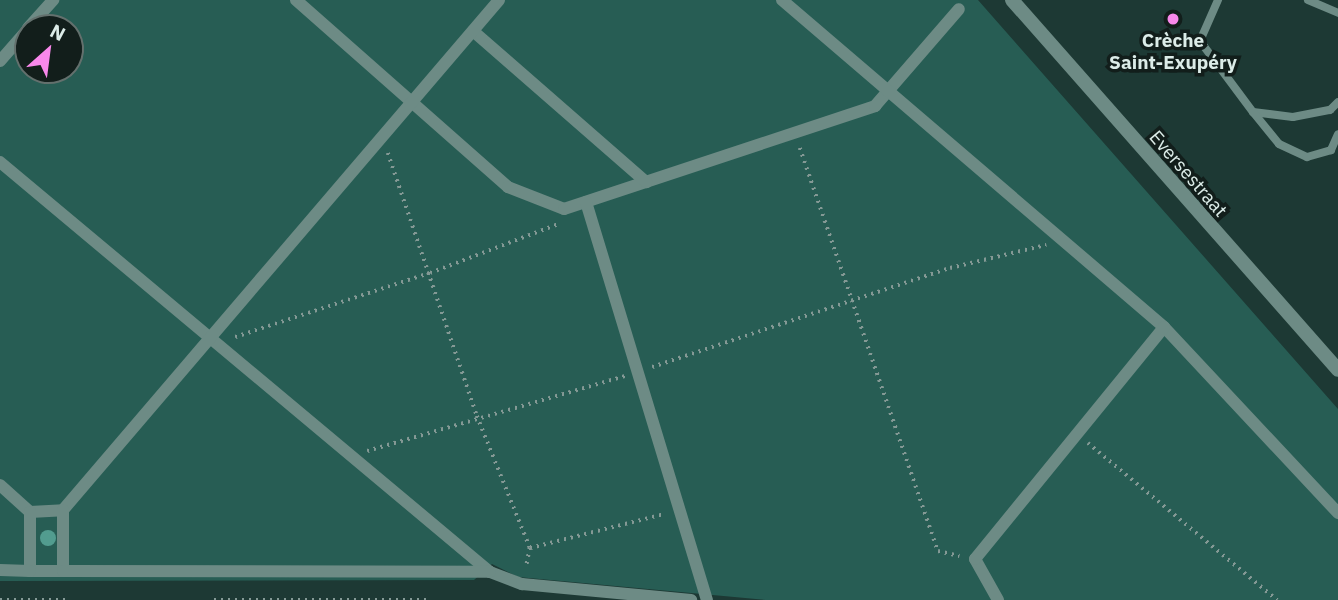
<!DOCTYPE html>
<meta charset="utf-8">
<style>
body{margin:0}
#map{position:relative;width:1338px;height:600px;overflow:hidden;background:#1d3934;font-family:"IBM Plex Sans",sans-serif}
div>[style]{position:absolute}
[style*='--x']{left:calc(var(--x)*1px);top:calc(var(--y)*1px);width:calc(var(--w)*1px);rotate:calc(var(--a)*1deg)}
.green>*{inset:0;background:#275d54}
.path>*{height:3.5px;margin-top:-1.75px;transform-origin:0;background:repeating-linear-gradient(90deg,#849995 0 2px,transparent 0 7px)}
.service>*{height:8px;margin:-4px;padding:0 4px;transform-origin:4px;border-radius:4px;background:#6d8b85}
.pedestrian>*{height:12px;margin:-6px;padding:0 6px;transform-origin:6px;border-radius:6px;background:#6d8b85}
.minor>*{height:14px;margin:-7px;padding:0 7px;transform-origin:7px;border-radius:7px;background:#6d8b85}
.trees>*{width:16px;height:16px;margin:-8px;border-radius:50%;background:#529c8f}
.dots>*{width:19px;height:19px;translate:-50% -50%;box-sizing:border-box;border:4px solid #121e1b;border-radius:50%}
span{translate:-50% -50%;white-space:nowrap;text-align:center;line-height:1.15;-webkit-text-stroke:7px #121e1b;paint-order:stroke}
.poi-label{font-size:19px;color:#dcece8;font-weight:700}
.street-label{font-size:19px;color:#dcece8}
.north{position:absolute;left:14px;top:14px;width:70px;height:70px;box-sizing:border-box;background:#121e1b;border:2px solid #63706d;border-radius:50%;rotate:28deg;font-size:19px;font-weight:700;line-height:28px;text-align:center;color:#dcece8}
.north::after{content:'';display:block;margin:auto;width:24px;height:32px;background:#f888eb;clip-path:polygon(50% 0,100% 100%,50% 72%,0 100%)}
</style>
<div id="map">
<div class="green">
<div style="clip-path:polygon(evenodd,0 0,978px 0,1338px 409px,1338px 600px,766px 600px,518px 577px,492px 564px,474px 580px,0 581px,0 0,28px 28px,70px 28px,70px 70px,28px 70px,28px 28px)"></div>
</div>
<div class="path">
<div style="--x:800;--y:148;--w:426;--a:71.1"></div>
<div style="--x:938;--y:551;--w:22;--a:13"></div>
<div style="--x:388;--y:153;--w:278;--a:71.3"></div>
<div style="--x:477;--y:416;--w:142;--a:68.1"></div>
<div style="--x:530;--y:548;--w:20;--a:101"></div>
<div style="--x:235;--y:337;--w:205;--a:-18.2"></div>
<div style="--x:430;--y:273;--w:137;--a:-20.9"></div>
<div style="--x:652;--y:367;--w:314;--a:-18.4"></div>
<div style="--x:950;--y:268;--w:99;--a:-13.5"></div>
<div style="--x:1088;--y:443;--w:246;--a:39.7"></div>
<div style="--x:367;--y:451;--w:269;--a:-16.2"></div>
<div style="--x:530;--y:548;--w:138;--a:-14.2"></div>
<div style="--x:0;--y:600;--w:69;--a:0"></div>
<div style="--x:214;--y:600;--w:215;--a:0"></div>
</div>
<div class="service">
<div style="--x:1218;--y:0;--w:45;--a:113.7"></div>
<div style="--x:1200;--y:41;--w:89;--a:53.3"></div>
<div style="--x:1253;--y:112;--w:40;--a:7.1"></div>
<div style="--x:1293;--y:117;--w:38;--a:-11"></div>
<div style="--x:1330;--y:110;--w:11;--a:-45"></div>
<div style="--x:1308;--y:0;--w:33;--a:23"></div>
<div style="--x:1253;--y:112;--w:41;--a:50.9"></div>
<div style="--x:1279;--y:144;--w:31;--a:25"></div>
<div style="--x:1307;--y:157;--w:25;--a:-16"></div>
<div style="--x:1331;--y:150;--w:17;--a:-66"></div>
</div>
<div class="pedestrian">
<div style="--x:296;--y:0;--w:283;--a:41.4"></div>
<div style="--x:508;--y:187;--w:60;--a:21.4"></div>
<div style="--x:564;--y:209;--w:328;--a:-18.3"></div>
<div style="--x:875;--y:106;--w:128;--a:-49.1"></div>
<div style="--x:782;--y:0;--w:503;--a:40.56"></div>
<div style="--x:1164;--y:327;--w:255;--a:46.9"></div>
<div style="--x:28;--y:28;--w:38;--a:-48"></div>
<div style="--x:473;--y:31;--w:230;--a:41.1"></div>
<div style="--x:0;--y:61;--w:43;--a:-48.8"></div>
<div style="--x:0;--y:162;--w:639;--a:39.92"></div>
<div style="--x:490;--y:572;--w:34;--a:21"></div>
<div style="--x:522;--y:584;--w:170;--a:5.4"></div>
<div style="--x:586;--y:202;--w:416;--a:73.1"></div>
<div style="--x:0;--y:485;--w:40;--a:42"></div>
<div style="--x:30;--y:512;--w:33;--a:-3"></div>
<div style="--x:63;--y:510;--w:671;--a:-49.47"></div>
<div style="--x:30;--y:512;--w:59;--a:90"></div>
<div style="--x:30;--y:571;--w:33;--a:0"></div>
<div style="--x:63;--y:571;--w:61;--a:-90"></div>
<div style="--x:0;--y:570;--w:30;--a:2"></div>
<div style="--x:63;--y:571;--w:427;--a:0.1"></div>
<div style="--x:998;--y:600;--w:47;--a:-119.3"></div>
<div style="--x:975;--y:559;--w:299;--a:-50.8"></div>
</div>
<div class="minor">
<div style="--x:1012;--y:0;--w:493;--a:48.6"></div>
</div>
<div class="trees">
<div style="left:48px;top:538px"></div>
</div>
<div class="dots">
<div style="left:1173px;top:19px;background:#f888eb"></div>
</div>
<div class="poi-label">
<span style="left:1173px;top:52px">Crèche<br>Saint-Exupéry</span>
</div>
<div class="street-label">
<span style="left:1188px;top:174px;rotate:49deg">Eversestraat</span>
</div>
<div class="north">N</div>
</div>
